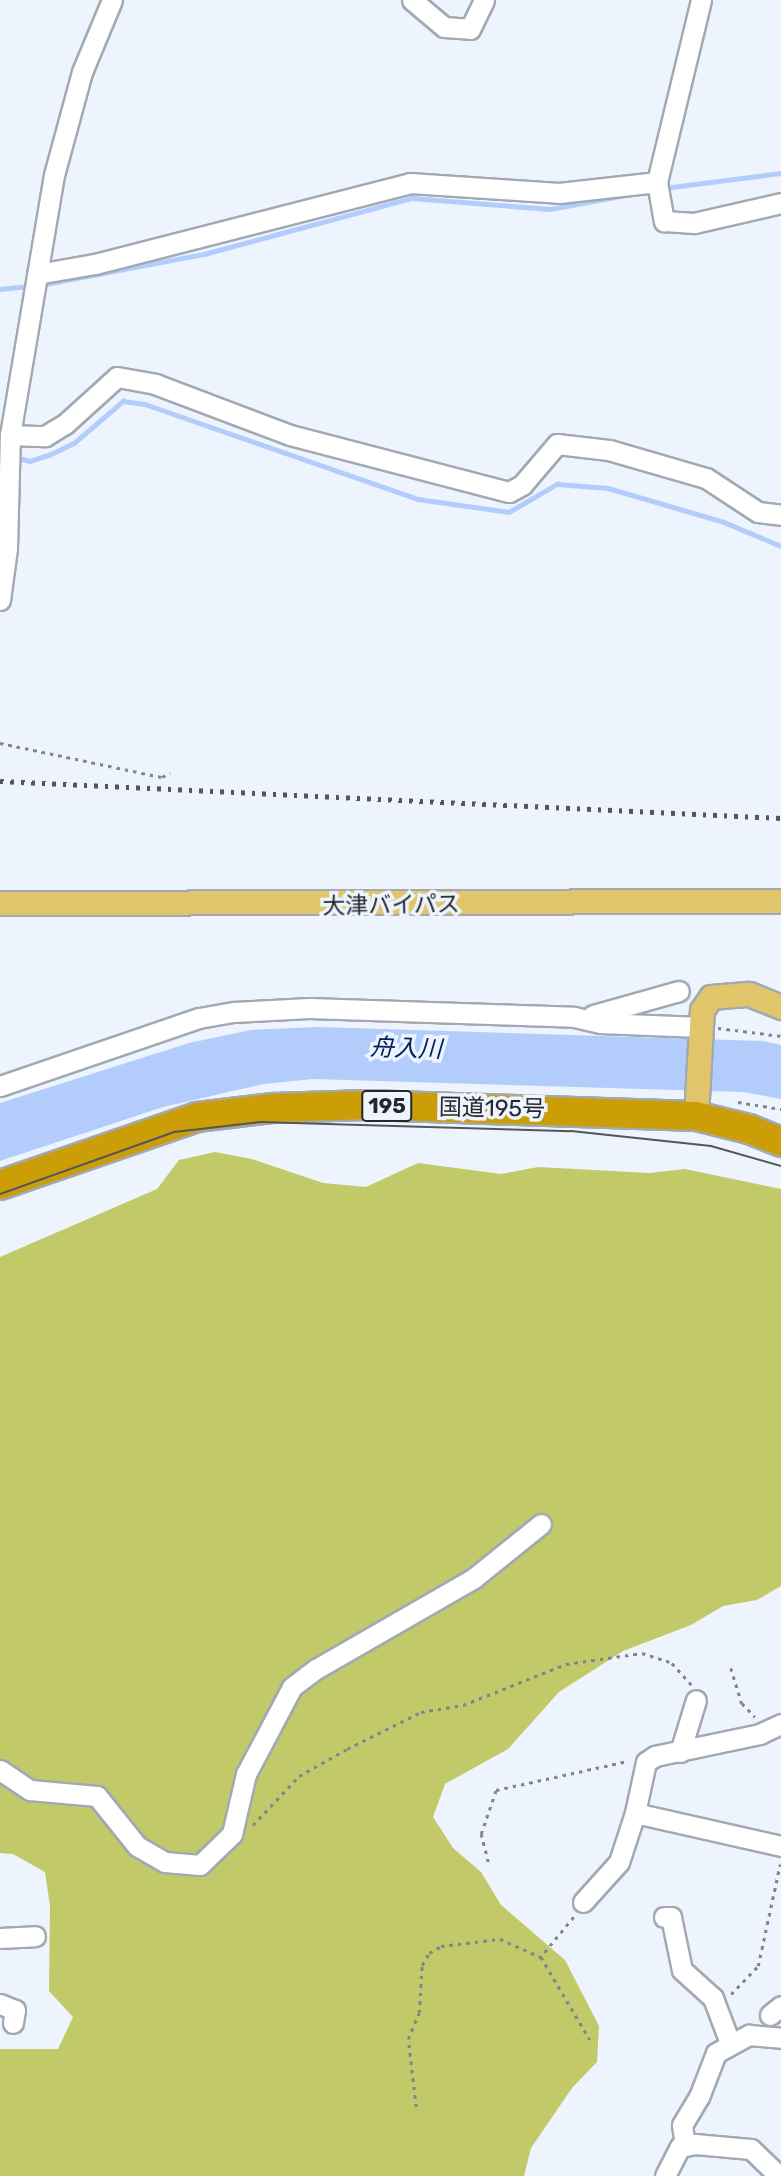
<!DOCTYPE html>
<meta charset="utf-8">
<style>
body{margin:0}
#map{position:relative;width:781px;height:2176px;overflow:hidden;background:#edf4fd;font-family:Rubik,"Noto Sans JP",sans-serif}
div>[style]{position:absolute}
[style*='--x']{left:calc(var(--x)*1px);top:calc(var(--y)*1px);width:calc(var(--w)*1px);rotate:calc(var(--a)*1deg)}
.forest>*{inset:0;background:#c1c969}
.water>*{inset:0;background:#b2cdfc}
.stream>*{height:4.5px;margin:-2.25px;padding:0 2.25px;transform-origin:2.25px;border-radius:2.25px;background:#b2cdfc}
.path>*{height:2.5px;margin-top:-1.25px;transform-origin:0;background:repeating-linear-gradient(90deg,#81858c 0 3.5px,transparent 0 8.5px)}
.roads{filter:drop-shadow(2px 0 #a2a9b2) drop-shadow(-2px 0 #a2a9b2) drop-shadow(0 2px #a2a9b2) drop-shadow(0 -2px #a2a9b2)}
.minor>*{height:19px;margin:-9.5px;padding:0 9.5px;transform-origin:9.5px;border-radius:9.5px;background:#fff}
.major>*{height:23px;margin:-11.5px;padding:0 11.5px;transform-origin:11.5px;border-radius:11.5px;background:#e0c56a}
.highway>*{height:28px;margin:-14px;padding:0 14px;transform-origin:14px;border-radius:14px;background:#cb9e07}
.tram>*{height:2px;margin:-1px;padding:0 1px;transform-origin:1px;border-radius:1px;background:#53565b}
.rail>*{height:4.5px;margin-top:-2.25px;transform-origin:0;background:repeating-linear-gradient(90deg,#53565b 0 3.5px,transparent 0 10.5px)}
span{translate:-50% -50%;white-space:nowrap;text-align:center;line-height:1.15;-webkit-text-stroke:7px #edf4fd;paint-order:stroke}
.shield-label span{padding:2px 5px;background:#edf4fd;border:2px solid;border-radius:5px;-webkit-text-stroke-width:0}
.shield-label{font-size:21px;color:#25272b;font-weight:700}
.street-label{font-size:23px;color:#25272b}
.water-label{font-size:24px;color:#022263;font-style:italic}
</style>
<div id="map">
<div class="forest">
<div style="clip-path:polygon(215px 1152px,252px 1159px,323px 1183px,366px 1187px,418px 1163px,501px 1174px,538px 1167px,649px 1173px,685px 1169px,781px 1189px,781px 1586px,757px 1600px,723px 1606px,691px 1625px,623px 1651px,559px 1692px,508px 1749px,445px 1784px,433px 1817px,453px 1848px,481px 1872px,501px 1905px,565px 1960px,599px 2026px,597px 2062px,572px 2088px,531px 2148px,524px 2176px,0 2176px,0 2049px,58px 2049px,73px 2017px,49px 1991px,50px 1906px,45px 1872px,13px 1854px,0 1853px,0 1257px,157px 1189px,179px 1160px)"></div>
</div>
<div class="water">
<div style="clip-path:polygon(319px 1027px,763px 1041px,781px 1045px,781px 1099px,743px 1092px,313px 1079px,264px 1084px,163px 1107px,0 1161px,0 1103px,189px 1043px,251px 1030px)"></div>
</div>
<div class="stream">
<div style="--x:664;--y:188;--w:118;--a:-7.3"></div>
<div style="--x:40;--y:285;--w:167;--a:-10.7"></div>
<div style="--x:204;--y:254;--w:215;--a:-15.1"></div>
<div style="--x:412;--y:198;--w:138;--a:4.6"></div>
<div style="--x:550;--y:209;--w:82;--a:-10.5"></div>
<div style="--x:0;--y:289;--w:31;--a:-6"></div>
<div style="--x:15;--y:457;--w:16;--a:15"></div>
<div style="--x:30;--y:461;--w:20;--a:-18"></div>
<div style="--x:49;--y:455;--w:28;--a:-26"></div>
<div style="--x:74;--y:443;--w:65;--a:-40.6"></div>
<div style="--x:123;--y:401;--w:22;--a:8"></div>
<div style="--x:145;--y:404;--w:289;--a:19.2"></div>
<div style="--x:418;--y:499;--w:92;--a:8.1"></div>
<div style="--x:509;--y:512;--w:56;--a:-30.3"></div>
<div style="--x:557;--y:484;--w:51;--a:4.5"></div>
<div style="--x:608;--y:488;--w:121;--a:16.3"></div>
<div style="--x:724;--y:522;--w:62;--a:22.8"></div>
</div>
<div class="path">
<div style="--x:0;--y:743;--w:166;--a:11.9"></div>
<div style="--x:162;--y:777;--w:9;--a:-27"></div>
<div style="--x:718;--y:1028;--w:64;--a:7.2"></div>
<div style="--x:738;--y:1102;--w:44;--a:9.2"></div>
<div style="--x:731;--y:1668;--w:37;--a:73"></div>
<div style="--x:742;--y:1703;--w:19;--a:47"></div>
<div style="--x:253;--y:1825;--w:67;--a:-46.8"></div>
<div style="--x:299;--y:1776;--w:55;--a:-29.4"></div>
<div style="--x:347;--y:1749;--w:83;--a:-26.6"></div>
<div style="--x:421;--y:1712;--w:43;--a:-9.5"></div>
<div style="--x:463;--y:1705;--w:111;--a:-21.7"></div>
<div style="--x:566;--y:1664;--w:77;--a:-8.2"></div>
<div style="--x:642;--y:1653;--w:32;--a:18"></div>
<div style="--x:672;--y:1663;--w:30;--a:48"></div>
<div style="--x:488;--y:1862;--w:29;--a:-104"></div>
<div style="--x:481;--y:1834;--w:46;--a:-71.2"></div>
<div style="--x:496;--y:1790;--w:135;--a:-12.4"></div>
<div style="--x:574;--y:1917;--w:52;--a:129.5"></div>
<div style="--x:541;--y:1957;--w:96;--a:59.4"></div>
<div style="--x:731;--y:1994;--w:39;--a:-46"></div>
<div style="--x:758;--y:1966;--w:104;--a:-77.8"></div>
<div style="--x:416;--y:2107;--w:68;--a:-96.7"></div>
<div style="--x:408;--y:2039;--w:28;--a:-67"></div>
<div style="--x:419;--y:2013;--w:48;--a:-86.4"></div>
<div style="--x:422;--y:1965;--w:14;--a:-60"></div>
<div style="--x:429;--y:1953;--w:14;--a:-30"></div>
<div style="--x:441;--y:1946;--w:59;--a:-6.8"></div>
<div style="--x:500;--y:1939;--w:45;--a:23.7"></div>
</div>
<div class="roads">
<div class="minor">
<div style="--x:412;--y:0;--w:42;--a:40.2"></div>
<div style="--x:444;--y:27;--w:26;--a:4"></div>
<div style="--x:470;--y:29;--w:32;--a:-64"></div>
<div style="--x:701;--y:0;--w:187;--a:103.6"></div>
<div style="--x:657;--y:182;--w:40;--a:80"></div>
<div style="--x:664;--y:221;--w:30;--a:4"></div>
<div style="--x:694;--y:223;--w:89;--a:-12.9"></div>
<div style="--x:37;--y:274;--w:59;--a:-9.8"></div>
<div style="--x:95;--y:264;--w:325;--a:-14.4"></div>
<div style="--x:410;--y:183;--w:149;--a:3.8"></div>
<div style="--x:559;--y:193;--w:99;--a:-6.4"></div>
<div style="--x:10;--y:435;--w:35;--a:2"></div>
<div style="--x:45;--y:436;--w:23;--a:-31"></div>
<div style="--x:65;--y:424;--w:70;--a:-42.1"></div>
<div style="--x:117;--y:377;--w:39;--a:10"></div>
<div style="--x:155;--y:384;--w:144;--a:20.7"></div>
<div style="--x:290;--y:435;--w:226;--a:14.6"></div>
<div style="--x:509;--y:492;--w:15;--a:-28"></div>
<div style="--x:522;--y:485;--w:54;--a:-49.5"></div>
<div style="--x:557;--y:444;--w:52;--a:6.6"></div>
<div style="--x:609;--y:450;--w:101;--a:16.1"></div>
<div style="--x:706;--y:478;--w:62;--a:33.2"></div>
<div style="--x:758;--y:512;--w:23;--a:7"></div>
<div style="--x:0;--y:600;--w:52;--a:-82.3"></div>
<div style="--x:7;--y:548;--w:113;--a:-88.5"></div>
<div style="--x:10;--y:435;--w:264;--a:-80.4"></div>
<div style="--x:54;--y:175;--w:107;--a:-74.8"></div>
<div style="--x:82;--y:72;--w:78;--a:-67.4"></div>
<div style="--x:593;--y:1015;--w:89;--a:-15.6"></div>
<div style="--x:0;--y:1086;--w:210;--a:-18.9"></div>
<div style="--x:199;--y:1018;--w:36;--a:-10"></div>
<div style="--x:234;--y:1012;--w:75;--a:-3.1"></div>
<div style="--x:309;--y:1008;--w:265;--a:1.9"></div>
<div style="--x:574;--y:1017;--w:27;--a:13"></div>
<div style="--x:600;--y:1023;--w:101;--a:2.3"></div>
<div style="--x:781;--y:1724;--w:23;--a:155"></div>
<div style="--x:760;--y:1734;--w:107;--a:168.2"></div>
<div style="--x:655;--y:1756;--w:11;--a:146"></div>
<div style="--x:646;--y:1762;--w:52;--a:102.2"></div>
<div style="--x:635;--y:1813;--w:150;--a:12.7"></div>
<div style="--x:680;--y:1752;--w:54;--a:-72.9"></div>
<div style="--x:0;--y:1770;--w:36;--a:34"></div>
<div style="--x:30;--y:1790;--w:67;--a:5.1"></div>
<div style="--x:97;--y:1796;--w:64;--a:51.3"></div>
<div style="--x:137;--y:1846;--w:32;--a:30"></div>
<div style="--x:165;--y:1862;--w:35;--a:5"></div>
<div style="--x:200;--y:1865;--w:45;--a:-44.1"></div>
<div style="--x:232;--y:1834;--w:62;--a:-76.9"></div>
<div style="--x:246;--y:1774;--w:98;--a:-62.1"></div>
<div style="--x:292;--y:1687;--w:30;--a:-37"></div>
<div style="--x:316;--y:1669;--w:182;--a:-29.9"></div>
<div style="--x:474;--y:1578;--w:86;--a:-38.9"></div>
<div style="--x:583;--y:1902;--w:54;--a:-48"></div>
<div style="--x:619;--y:1862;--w:52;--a:-71.9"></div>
<div style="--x:664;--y:1917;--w:7;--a:0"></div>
<div style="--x:671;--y:1917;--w:54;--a:78.3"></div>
<div style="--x:682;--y:1970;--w:42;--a:42.1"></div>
<div style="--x:713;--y:1998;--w:48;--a:69.3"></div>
<div style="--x:0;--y:1938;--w:35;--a:-3"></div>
<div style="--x:0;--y:2004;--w:16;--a:22"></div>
<div style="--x:15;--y:2010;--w:13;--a:99"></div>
<div style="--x:770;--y:2015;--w:14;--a:-39"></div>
<div style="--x:685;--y:2146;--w:21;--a:-98"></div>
<div style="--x:682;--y:2125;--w:33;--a:-59"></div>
<div style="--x:699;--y:2097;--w:47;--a:-68.9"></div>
<div style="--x:716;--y:2053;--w:38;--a:-29"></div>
<div style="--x:749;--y:2035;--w:32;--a:5"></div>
<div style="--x:665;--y:2176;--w:33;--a:-63"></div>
<div style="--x:680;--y:2147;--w:15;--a:-11"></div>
<div style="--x:695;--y:2144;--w:56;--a:5.1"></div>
<div style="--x:751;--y:2149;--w:39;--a:44"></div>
</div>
<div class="major">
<div style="--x:0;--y:903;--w:781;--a:-0.15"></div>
<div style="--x:696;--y:1116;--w:106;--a:-86.8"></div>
<div style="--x:702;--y:1010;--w:16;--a:-55"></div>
<div style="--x:711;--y:997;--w:38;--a:-5"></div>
<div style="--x:749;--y:994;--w:35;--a:22"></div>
</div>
<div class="highway">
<div style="--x:0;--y:1185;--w:208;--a:-19"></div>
<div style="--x:197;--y:1117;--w:77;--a:-6.8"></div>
<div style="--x:273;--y:1108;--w:94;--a:-1.8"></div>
<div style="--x:367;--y:1105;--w:329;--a:1.9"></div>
<div style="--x:696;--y:1116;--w:55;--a:13.8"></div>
<div style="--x:749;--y:1129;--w:35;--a:22"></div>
</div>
</div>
<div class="tram">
<div style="--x:0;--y:1194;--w:185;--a:-19.6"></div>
<div style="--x:174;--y:1132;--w:87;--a:-6.6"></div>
<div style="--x:260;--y:1122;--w:311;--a:1.7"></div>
<div style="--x:571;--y:1131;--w:141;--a:6.1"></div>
<div style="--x:711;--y:1146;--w:73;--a:15.9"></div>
</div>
<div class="rail">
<div style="--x:0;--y:781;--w:782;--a:2.71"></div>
</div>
<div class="shield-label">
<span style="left:387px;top:1106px">195</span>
</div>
<div class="street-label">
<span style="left:391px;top:905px;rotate:-1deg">大津バイパス</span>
<span style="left:492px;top:1108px;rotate:1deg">国道195号</span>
</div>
<div class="water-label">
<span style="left:406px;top:1049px;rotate:2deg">舟入川</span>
</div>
</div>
